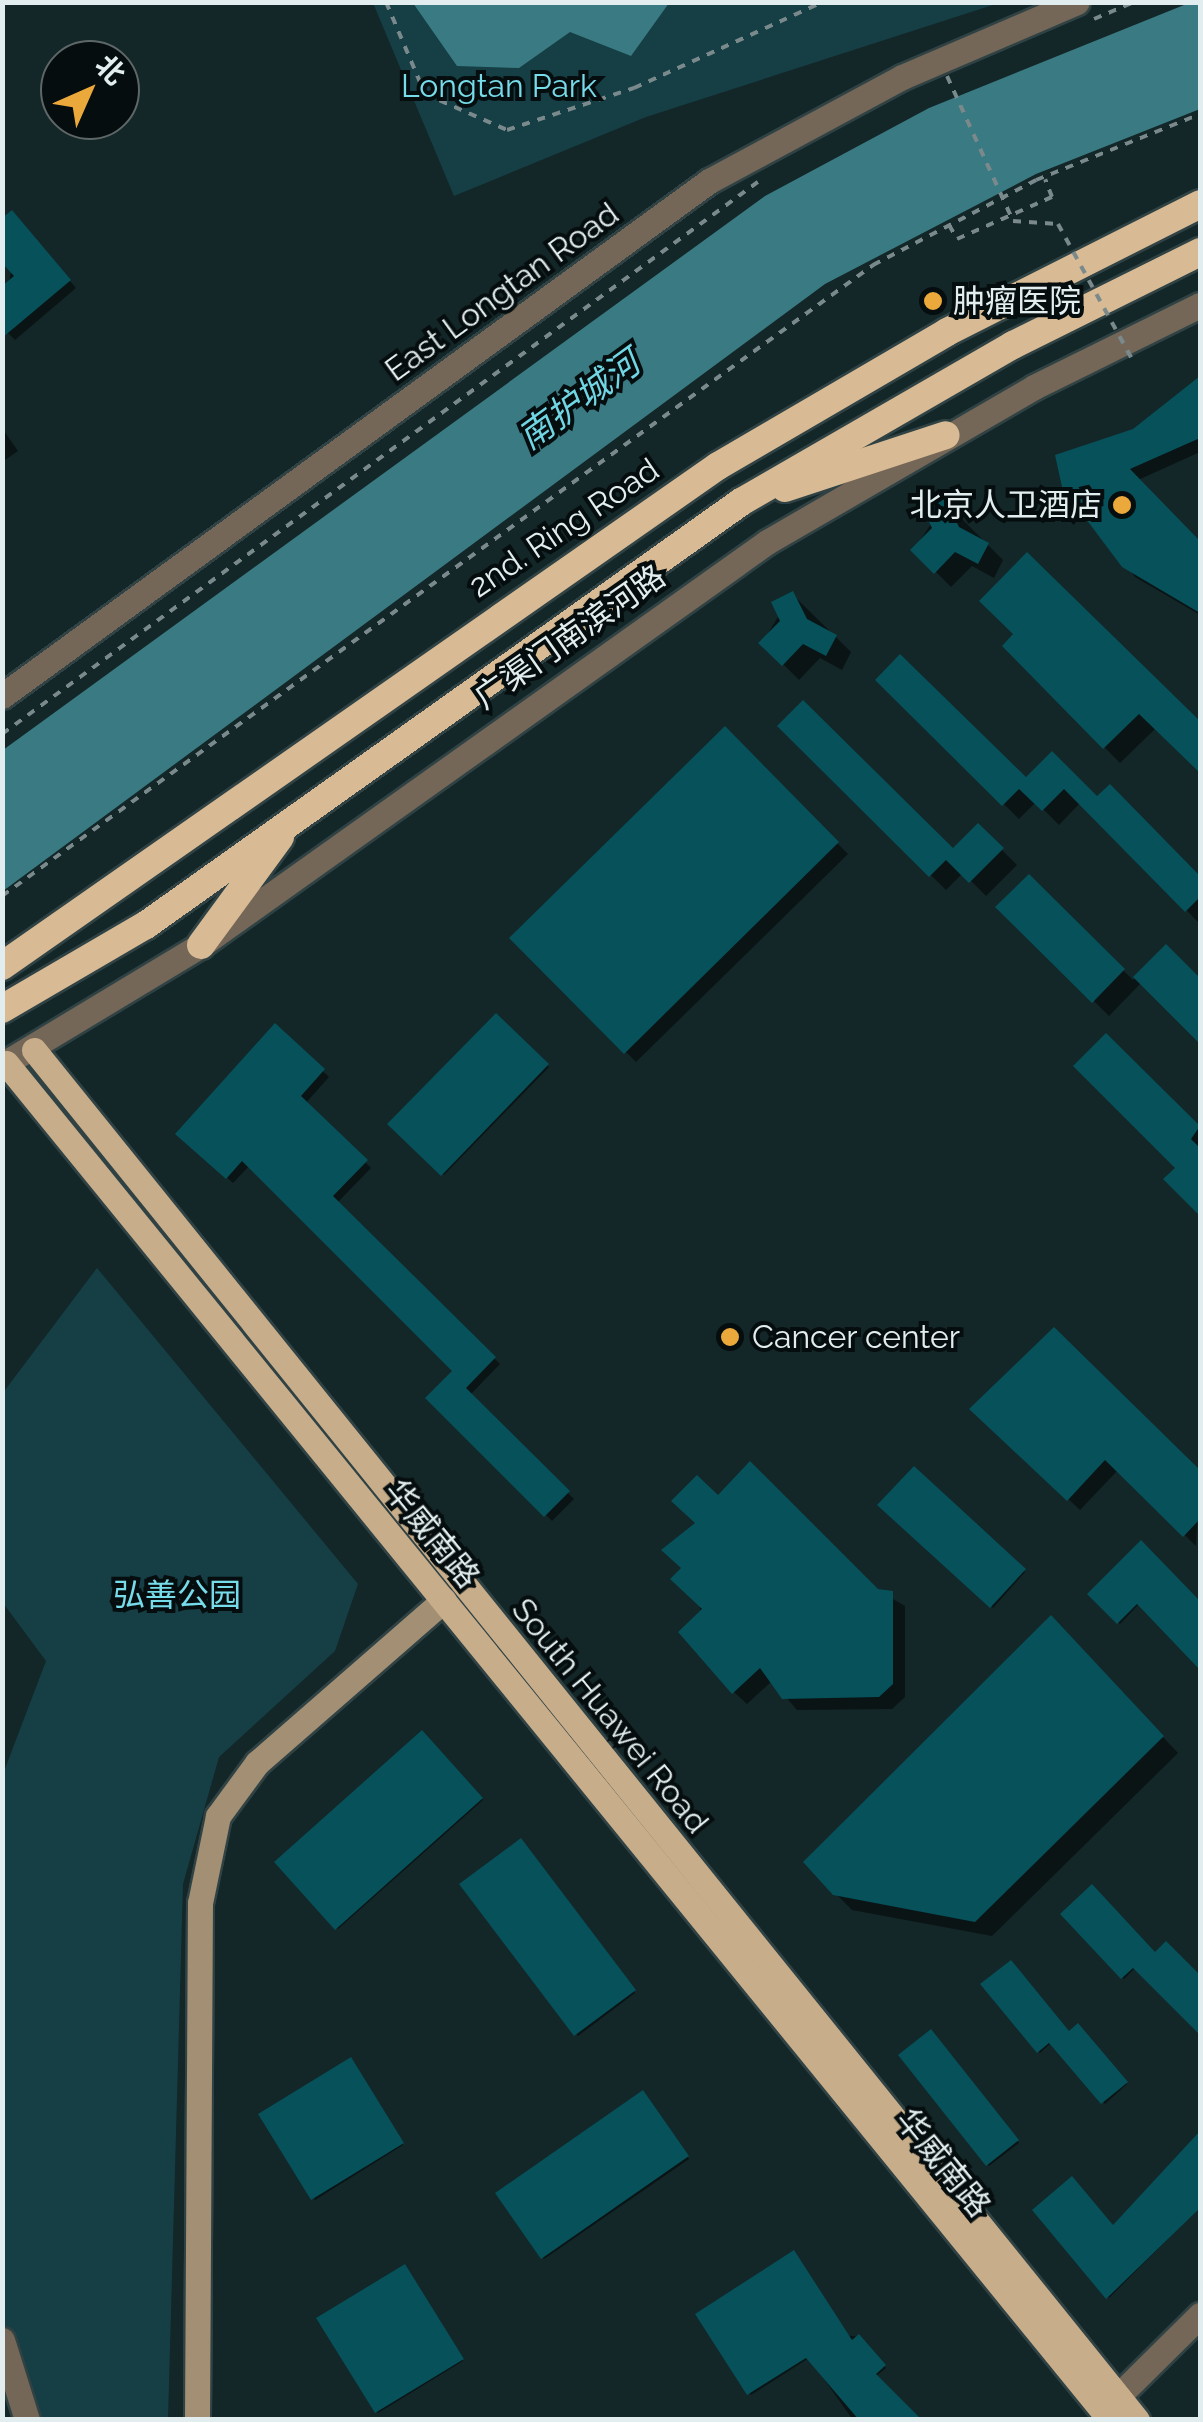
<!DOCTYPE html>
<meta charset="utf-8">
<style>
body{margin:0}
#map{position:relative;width:1203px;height:2422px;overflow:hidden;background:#132628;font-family:Raleway,"Noto Sans SC",sans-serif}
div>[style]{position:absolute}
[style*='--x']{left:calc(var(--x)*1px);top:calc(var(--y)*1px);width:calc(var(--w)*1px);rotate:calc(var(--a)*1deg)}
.green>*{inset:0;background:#153f45}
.water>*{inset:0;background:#3a7a82}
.shadow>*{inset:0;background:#0007}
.building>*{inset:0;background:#06515a}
.path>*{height:4px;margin-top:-2px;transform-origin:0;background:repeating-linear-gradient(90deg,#7a898b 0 8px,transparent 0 16px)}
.roads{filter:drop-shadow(2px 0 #304244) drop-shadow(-2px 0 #304244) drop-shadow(0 2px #304244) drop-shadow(0 -2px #304244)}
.tertiary>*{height:25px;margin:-12.5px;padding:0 12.5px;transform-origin:12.5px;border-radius:12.5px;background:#746757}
.secondary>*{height:25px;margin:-12.5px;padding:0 12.5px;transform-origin:12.5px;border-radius:12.5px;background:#a38f73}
.primary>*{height:25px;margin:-12.5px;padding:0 12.5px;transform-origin:12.5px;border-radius:12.5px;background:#c7ad8a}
.trunk>*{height:28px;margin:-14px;padding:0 14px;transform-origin:14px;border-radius:14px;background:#d8bb94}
.path-bridge>*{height:4px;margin-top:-2px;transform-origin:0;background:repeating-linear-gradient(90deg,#7a898b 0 8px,transparent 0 16px)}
.dots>*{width:28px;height:28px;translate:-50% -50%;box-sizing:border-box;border:5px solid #060d0e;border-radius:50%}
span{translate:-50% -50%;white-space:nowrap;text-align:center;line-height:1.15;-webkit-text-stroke:8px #060d0e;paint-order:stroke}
.park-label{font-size:32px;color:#77dcea}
.street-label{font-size:32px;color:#e1edee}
.poi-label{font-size:32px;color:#e1edee}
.left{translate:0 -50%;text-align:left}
.right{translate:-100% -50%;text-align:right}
.water-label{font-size:35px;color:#71d6e4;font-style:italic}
.frame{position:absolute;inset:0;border:5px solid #e1edee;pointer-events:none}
.north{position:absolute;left:40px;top:40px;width:100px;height:100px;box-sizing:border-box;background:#060d0e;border:2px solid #5e6768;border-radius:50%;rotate:45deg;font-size:28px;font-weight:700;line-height:40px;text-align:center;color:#e1edee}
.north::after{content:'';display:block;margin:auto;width:35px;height:45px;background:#eca93b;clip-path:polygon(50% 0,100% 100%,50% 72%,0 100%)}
</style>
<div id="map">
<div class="green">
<div style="clip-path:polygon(373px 3px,999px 3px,646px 117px,454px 196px)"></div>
<div style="clip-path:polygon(97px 1268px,358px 1584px,335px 1651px,219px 1757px,183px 1884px,168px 2419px,35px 2419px,3px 2319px,3px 1774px,46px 1661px,3px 1603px,2px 1394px)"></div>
</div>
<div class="water">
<div style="clip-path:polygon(413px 3px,669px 3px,631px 56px,570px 32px,519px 68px,457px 66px)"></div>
<div style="clip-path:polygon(1189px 3px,1200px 3px,1200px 109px,1036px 174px,825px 284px,3px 891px,3px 750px,765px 196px,929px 108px)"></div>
</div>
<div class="shadow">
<div style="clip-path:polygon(19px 221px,76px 288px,15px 340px,2px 327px)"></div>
<div style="clip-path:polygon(1200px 379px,1200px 452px,1138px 480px,1200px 551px,1200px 615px,1135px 577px,1065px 486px)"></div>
<div style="clip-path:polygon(2px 428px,18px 451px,2px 462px)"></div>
<div style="clip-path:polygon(945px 502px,1003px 560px,994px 578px,972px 566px,951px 587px,914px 550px)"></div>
<div style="clip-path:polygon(1027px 555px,1200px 727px,1200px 769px,1156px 728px,1120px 763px,1005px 646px,1016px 634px)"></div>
<div style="clip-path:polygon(792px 594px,851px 652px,842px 670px,820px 658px,799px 680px,762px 643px)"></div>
<div style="clip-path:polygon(878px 680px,1026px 781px,1052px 755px,1097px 799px,1110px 787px,1200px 879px,1200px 924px,1081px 802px,1059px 825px,1036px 802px,1019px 819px)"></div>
<div style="clip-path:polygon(780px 726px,953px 852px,978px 826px,1017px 865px,986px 896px,963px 873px,946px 890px)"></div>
<div style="clip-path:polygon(725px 729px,848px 854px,636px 1062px,513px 938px)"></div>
<div style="clip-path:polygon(1029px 877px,1133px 980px,1166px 947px,1200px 982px,1200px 1041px,1142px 982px,1109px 1016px,999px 907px)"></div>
<div style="clip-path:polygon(496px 1016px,549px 1067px,444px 1175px,391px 1124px)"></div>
<div style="clip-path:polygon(275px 1027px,329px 1077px,305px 1104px,371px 1168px,337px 1203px,500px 1364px,470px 1395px,574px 1499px,552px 1521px,429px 1398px,455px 1371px,250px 1165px,233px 1183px,179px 1134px)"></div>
<div style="clip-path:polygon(1106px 1036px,1200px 1130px,1200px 1213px,1167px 1179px,1178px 1168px)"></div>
<div style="clip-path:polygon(1054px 1331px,1200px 1473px,1196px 1546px,1118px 1470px,1080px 1510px,973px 1409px)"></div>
<div style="clip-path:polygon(914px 1469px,1025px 1572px,993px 1608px,881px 1505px)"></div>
<div style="clip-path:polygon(718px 1498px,905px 1606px,905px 1697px,892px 1709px,797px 1710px,772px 1681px,747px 1704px,734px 1692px,684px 1569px)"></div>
<div style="clip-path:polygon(1141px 1543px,1200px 1605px,1200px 1667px,1140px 1603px,1120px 1624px,1090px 1594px)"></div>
<div style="clip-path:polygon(1066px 1634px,1178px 1753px,992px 1936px,852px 1910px,835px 1893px)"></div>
<div style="clip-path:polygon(422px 1734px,483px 1800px,338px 1929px,278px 1862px)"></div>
<div style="clip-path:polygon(520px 1841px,635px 1993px,578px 2036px,463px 1885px)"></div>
<div style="clip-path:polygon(1063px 1914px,1155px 1956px,1166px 1944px,1200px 1978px,1200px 2032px,1136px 1967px,1124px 1979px)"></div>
<div style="clip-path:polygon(984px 1984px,1069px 2034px,1078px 2026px,1127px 2084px,1105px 2104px,1052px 2042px,1040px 2053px)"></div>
<div style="clip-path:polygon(931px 2032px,1019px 2143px,989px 2166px,902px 2055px)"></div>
<div style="clip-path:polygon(350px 2060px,403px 2145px,315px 2200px,262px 2115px)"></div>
<div style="clip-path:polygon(643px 2093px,689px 2159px,544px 2259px,498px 2194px)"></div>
<div style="clip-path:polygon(1200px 2135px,1200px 2207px,1109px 2298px,1035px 2210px,1113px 2228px)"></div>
<div style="clip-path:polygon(405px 2267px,463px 2361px,378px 2413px,320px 2319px)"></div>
<div style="clip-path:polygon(698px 2314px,859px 2337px,886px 2368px,875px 2377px,919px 2420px,853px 2420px,809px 2358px,751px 2395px)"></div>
</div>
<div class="building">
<div style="clip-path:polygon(12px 210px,71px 280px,2px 338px,2px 286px,14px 276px,2px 263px,2px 218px)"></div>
<div style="clip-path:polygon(1200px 376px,1200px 438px,1130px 469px,1200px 541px,1200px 613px,1122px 567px,1062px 487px,1055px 455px,1133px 429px)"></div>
<div style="clip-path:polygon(945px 499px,959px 527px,989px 543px,978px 564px,955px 552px,934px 574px,910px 550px,932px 528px,923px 510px)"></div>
<div style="clip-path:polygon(1027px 552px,1200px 721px,1200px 773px,1139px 714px,1103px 749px,1002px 646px,1013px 634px,979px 601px)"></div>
<div style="clip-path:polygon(793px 591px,807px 619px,837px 635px,826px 656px,803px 644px,782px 666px,758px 643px,780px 621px,771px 602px)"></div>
<div style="clip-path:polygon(900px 654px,1026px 777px,1052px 751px,1097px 796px,1110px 784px,1200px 876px,1200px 897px,1185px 912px,1064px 789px,1042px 811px,1019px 789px,1002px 806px,875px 680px)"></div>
<div style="clip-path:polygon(803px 700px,953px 848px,978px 823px,1004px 848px,969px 883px,946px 860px,929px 877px,777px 726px)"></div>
<div style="clip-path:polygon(725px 726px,839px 842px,624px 1054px,509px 938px)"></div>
<div style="clip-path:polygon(1029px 874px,1125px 969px,1092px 1003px,995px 907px)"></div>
<div style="clip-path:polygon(1166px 944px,1200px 978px,1200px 1044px,1133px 977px)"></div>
<div style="clip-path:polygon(496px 1013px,549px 1064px,441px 1176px,387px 1124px)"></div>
<div style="clip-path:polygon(275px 1023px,325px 1069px,301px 1096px,368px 1160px,333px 1196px,496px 1357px,466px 1388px,570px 1491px,544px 1517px,425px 1398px,452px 1371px,242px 1161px,226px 1179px,175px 1134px)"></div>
<div style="clip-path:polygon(1106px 1033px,1200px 1126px,1191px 1139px,1200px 1148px,1200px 1216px,1163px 1179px,1175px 1168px,1073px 1066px)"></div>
<div style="clip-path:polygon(1054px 1327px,1200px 1470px,1200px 1519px,1183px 1537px,1105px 1460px,1067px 1501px,969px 1409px)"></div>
<div style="clip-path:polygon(750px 1461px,878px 1589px,893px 1591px,893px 1684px,879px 1697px,782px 1699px,760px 1668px,732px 1694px,678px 1632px,702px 1609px,670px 1579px,681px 1568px,661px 1550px,695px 1523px,671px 1501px,697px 1475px,718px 1495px)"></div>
<div style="clip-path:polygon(914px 1466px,1026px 1569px,990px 1608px,877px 1505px)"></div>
<div style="clip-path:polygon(1141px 1540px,1200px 1601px,1200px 1670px,1137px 1604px,1117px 1624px,1087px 1594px)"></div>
<div style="clip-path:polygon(1051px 1615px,1164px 1736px,975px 1922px,833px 1895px,803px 1862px)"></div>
<div style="clip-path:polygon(422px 1730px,483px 1798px,335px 1930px,274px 1862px)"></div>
<div style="clip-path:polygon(521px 1838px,636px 1990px,574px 2036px,459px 1884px)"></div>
<div style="clip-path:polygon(1092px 1884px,1155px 1952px,1166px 1941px,1200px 1975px,1200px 2035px,1133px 1968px,1121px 1979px,1060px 1914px)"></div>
<div style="clip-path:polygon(1011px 1960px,1069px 2031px,1078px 2023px,1128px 2082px,1101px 2104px,1049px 2043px,1037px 2053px,980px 1984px)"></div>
<div style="clip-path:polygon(931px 2029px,1019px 2140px,986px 2166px,898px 2055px)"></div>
<div style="clip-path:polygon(351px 2057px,404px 2143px,311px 2200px,258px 2114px)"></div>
<div style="clip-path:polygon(643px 2090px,689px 2156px,541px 2259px,495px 2193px)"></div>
<div style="clip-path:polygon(1200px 2131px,1200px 2208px,1106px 2299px,1032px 2210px,1072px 2176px,1113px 2225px)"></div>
<div style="clip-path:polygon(794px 2250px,852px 2340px,859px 2334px,886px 2365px,876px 2374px,922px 2420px,859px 2420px,806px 2358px,747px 2395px,695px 2314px)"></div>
<div style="clip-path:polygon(405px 2264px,464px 2359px,375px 2413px,316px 2318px)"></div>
</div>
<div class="path">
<div style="--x:386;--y:2;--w:100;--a:67"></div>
<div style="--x:425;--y:94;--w:90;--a:23.7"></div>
<div style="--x:507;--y:130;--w:134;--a:-18.3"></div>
<div style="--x:634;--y:88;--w:208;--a:-24.5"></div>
<div style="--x:1094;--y:19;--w:43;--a:-23"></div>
<div style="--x:949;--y:225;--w:16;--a:60"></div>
<div style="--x:957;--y:239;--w:104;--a:-23.9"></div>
<div style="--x:1052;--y:197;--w:19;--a:-111"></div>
<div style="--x:2;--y:734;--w:936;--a:-36.14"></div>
<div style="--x:2;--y:896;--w:1076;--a:-35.92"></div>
<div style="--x:873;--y:265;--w:184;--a:-27.5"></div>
<div style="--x:1036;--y:180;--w:177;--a:-21.9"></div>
</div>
<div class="roads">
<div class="tertiary">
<div style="--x:2;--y:696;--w:875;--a:-36.07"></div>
<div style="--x:709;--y:181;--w:219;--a:-28.3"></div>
<div style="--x:902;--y:77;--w:190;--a:-23.2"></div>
<div style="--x:2;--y:1065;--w:232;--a:-31.1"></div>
<div style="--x:201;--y:945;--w:695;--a:-35.45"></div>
<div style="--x:767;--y:542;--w:309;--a:-30.1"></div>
<div style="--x:1034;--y:387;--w:185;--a:-26.3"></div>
<div style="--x:2;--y:2340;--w:84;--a:72.6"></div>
<div style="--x:1105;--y:2409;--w:134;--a:-44.7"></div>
</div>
<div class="secondary">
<div style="--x:197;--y:2420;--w:517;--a:-89.67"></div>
<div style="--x:200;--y:1903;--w:89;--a:-78.3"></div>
<div style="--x:218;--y:1816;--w:66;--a:-53.7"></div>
<div style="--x:257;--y:1763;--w:248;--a:-41.1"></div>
</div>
<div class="primary">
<div style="--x:34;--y:1050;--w:1759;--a:51.16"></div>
<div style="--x:6;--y:1063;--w:1749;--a:50.87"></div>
</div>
<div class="trunk">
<div style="--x:785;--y:488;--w:169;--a:-18.2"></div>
<div style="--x:201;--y:945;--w:134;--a:-53.8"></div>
<div style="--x:2;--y:966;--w:873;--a:-34.93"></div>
<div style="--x:718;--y:466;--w:265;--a:-30.3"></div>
<div style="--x:947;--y:332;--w:284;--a:-26.8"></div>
<div style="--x:2;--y:1009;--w:167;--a:-30.3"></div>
<div style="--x:146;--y:925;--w:730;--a:-35.41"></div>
<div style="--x:741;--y:502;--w:314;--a:-30"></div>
<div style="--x:1013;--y:345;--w:209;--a:-26.4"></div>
</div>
</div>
<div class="path-bridge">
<div style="--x:947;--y:76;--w:159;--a:65.5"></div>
<div style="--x:1013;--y:221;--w:45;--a:3.8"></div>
<div style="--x:1058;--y:224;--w:156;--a:61.3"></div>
</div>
<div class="dots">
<div style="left:933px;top:301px;background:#eca93b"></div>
<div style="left:1122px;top:505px;background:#eca93b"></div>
<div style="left:730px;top:1337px;background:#eca93b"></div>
</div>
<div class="park-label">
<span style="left:499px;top:86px">Longtan Park</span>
<span style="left:177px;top:1595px">弘善公园</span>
</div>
<div class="street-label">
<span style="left:502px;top:292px;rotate:-36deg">East Longtan Road</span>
<span style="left:564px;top:528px;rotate:-34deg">2nd. Ring Road</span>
<span style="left:570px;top:637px;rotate:-35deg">广渠门南滨河路</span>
<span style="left:432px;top:1534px;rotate:51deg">华威南路</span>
<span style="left:610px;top:1716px;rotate:51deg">South Huawei Road</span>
<span style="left:943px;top:2163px;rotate:51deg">华威南路</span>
</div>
<div class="poi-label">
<span class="left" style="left:953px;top:301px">肿瘤医院</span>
<span class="right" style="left:1102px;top:505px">北京人卫酒店</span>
<span class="left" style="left:752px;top:1337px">Cancer center</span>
</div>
<div class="water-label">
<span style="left:579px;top:400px;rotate:-36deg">南护城河</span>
</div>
<div class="frame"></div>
<div class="north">北</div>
</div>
